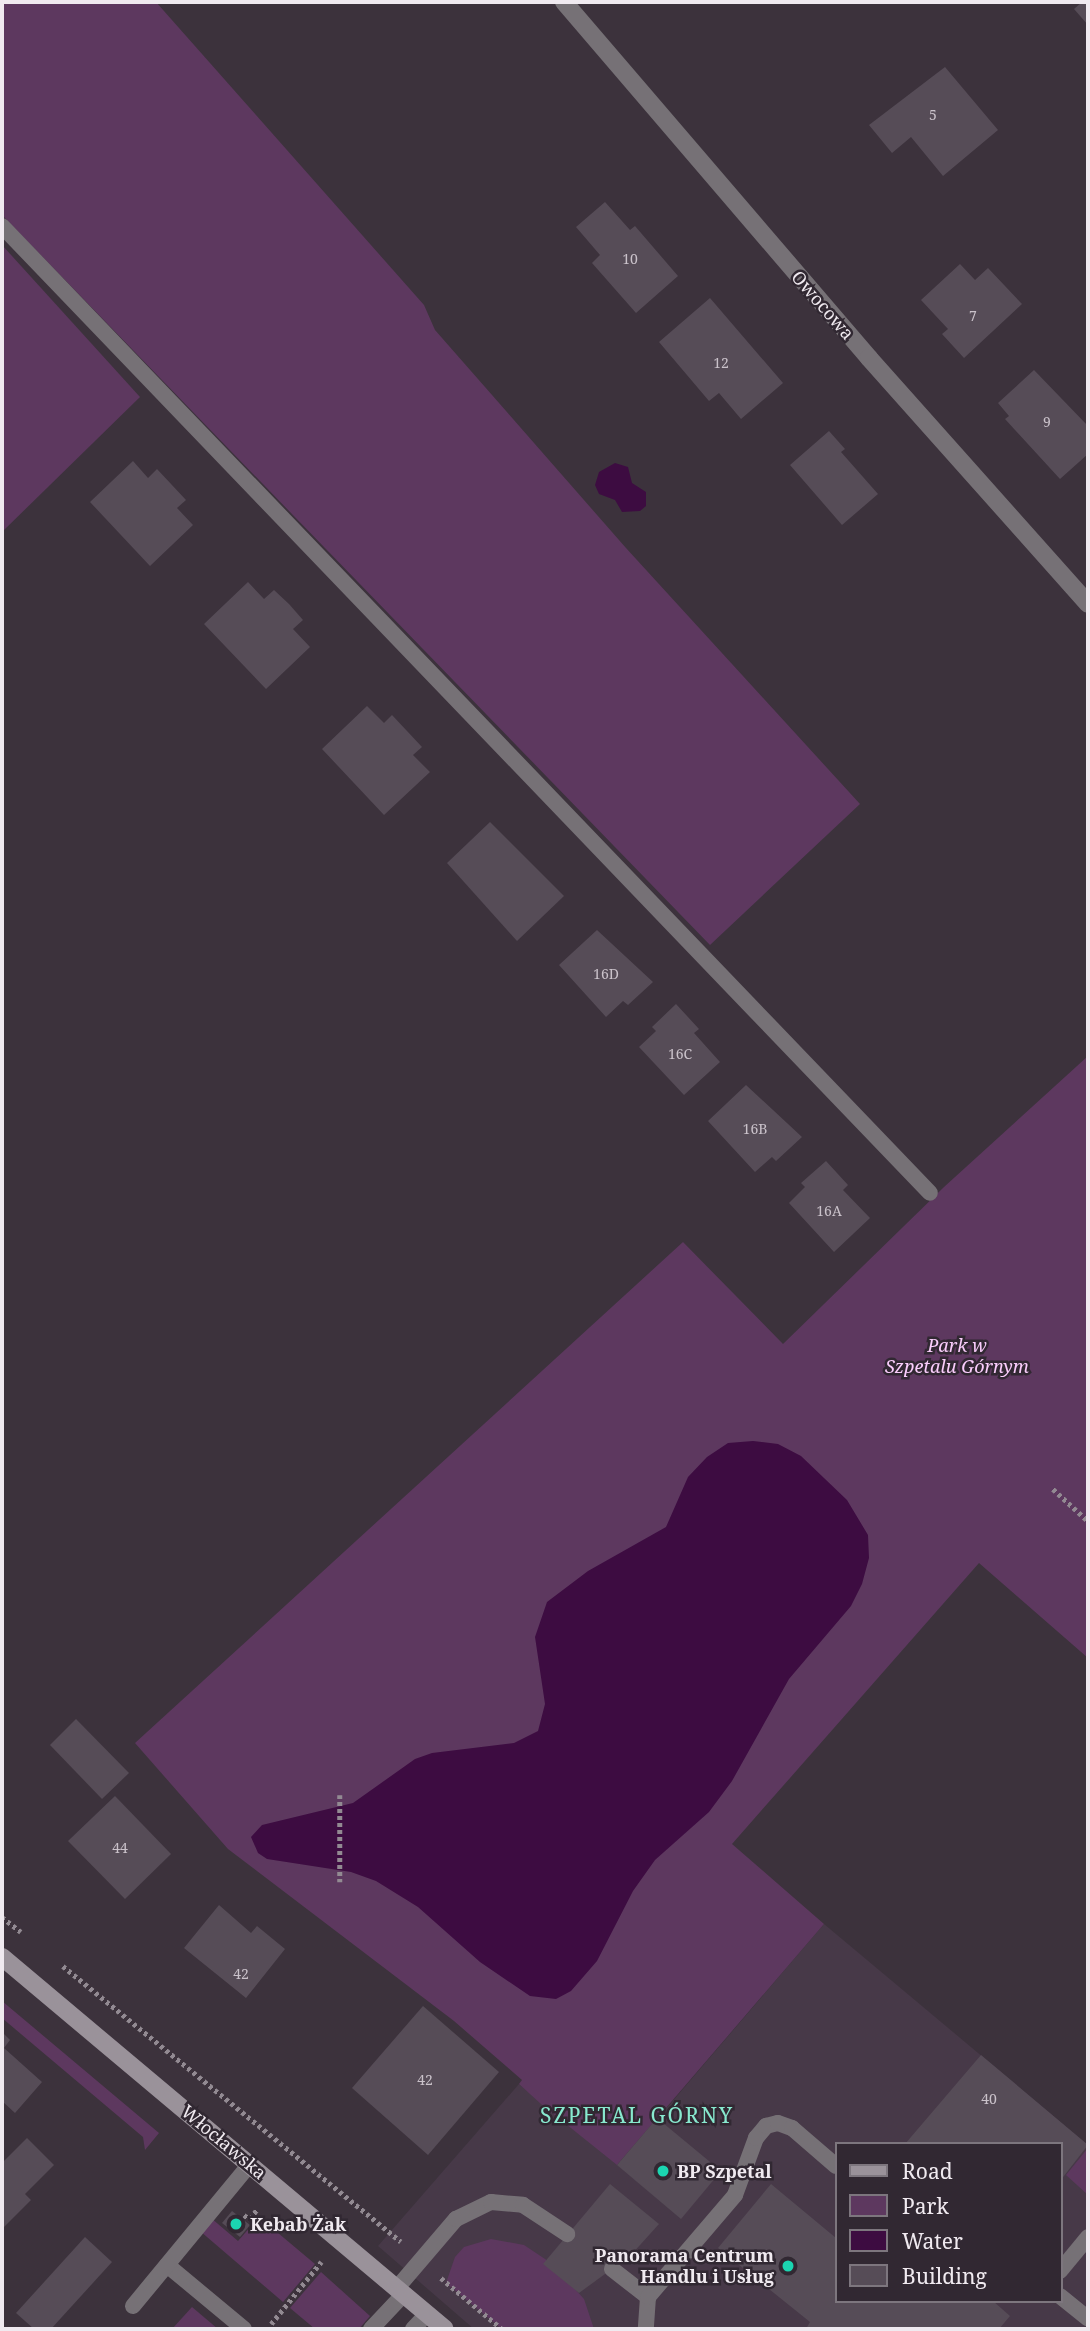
<!DOCTYPE html>
<meta charset="utf-8">
<style>
body{margin:0}
#map{position:relative;width:1090px;height:2331px;overflow:hidden;background:#3c323c;font-family:"Noto Serif",serif}
div>[style]{position:absolute}
[style*='--x']{left:calc(var(--x)*1px);top:calc(var(--y)*1px);width:calc(var(--w)*1px);rotate:calc(var(--a)*1deg)}
.built>*{inset:0;background:#473948}
.green>*{inset:0;background:#5d385f}
.water>*{inset:0;background:#3d0c41}
.building>*{inset:0;background:#564c57}
.path>*{height:4.5px;margin-top:-2.25px;transform-origin:0;background:repeating-linear-gradient(90deg,#928a92 0 3.5px,transparent 0 7px)}
.lane>*{height:16px;margin:-8px;padding:0 8px;transform-origin:8px;border-radius:8px;background:#767176}
.street>*{height:18px;margin:-9px;padding:0 9px;transform-origin:9px;border-radius:9px;background:#767176}
.secondary>*{height:18px;margin:-9px;padding:0 9px;transform-origin:9px;border-radius:9px;background:#9a929a}
.dots>*{width:19px;height:19px;translate:-50% -50%;box-sizing:border-box;border:4px solid #312832;border-radius:50%}
span{translate:-50% -50%;white-space:nowrap;text-align:center;line-height:1.15;-webkit-text-stroke:5px #312832;paint-order:stroke}
.number-label{font-size:14px;color:#cac2ca}
.number-label span{-webkit-text-stroke-width:0}
.street-label{font-size:18px;color:#f0eaf0}
.park-label{font-size:18px;color:#facdfc;font-style:italic}
.poi-label{font-size:18px;color:#f0eaf0;font-weight:700}
.left{translate:0 -50%;text-align:left}
.right{translate:-100% -50%;text-align:right}
.quarter-label{font-size:21px;color:#88e9cf;letter-spacing:2px}
.frame{position:absolute;inset:0;border:4px solid #f0eaf0;pointer-events:none}
.legend{position:absolute;left:835px;top:2142px;width:228px;height:161px;box-sizing:border-box;background:#312832;border:2px solid #7d767e;margin:0;padding:9px 12px;list-style:none;font-size:21px;color:#f0eaf0}
.legend li{display:flex;align-items:center;gap:14px;height:35px}
.legend b{width:35px;border:2px solid #7d767e}
</style>
<div id="map">
<div class="built">
<div style="clip-path:polygon(evenodd,824px 1924px,1088px 2145px,1088px 2329px,474px 2329px,378px 2246px,519px 2084px,618px 2165px,824px 1924px,836px 2144px,1060px 2144px,1060px 2301px,836px 2301px,836px 2144px)"></div>
</div>
<div class="green">
<div style="clip-path:polygon(2px 2px,156px 2px,424px 305px,435px 330px,626px 548px,860px 804px,710px 945px,2px 215px)"></div>
<div style="clip-path:polygon(2px 245px,140px 397px,2px 532px)"></div>
<div style="clip-path:polygon(1088px 1056px,1088px 1658px,979px 1563px,732px 1844px,824px 1924px,617px 2165px,541px 2104px,519px 2084px,522px 2080px,454px 2021px,228px 1849px,135px 1743px,683px 1242px,783px 1344px,944px 1187px)"></div>
<div style="clip-path:polygon(2px 2001px,159px 2133px,145px 2150px,143px 2137px,2px 2018px)"></div>
<div style="clip-path:polygon(1088px 2148px,1088px 2195px,1066px 2175px)"></div>
<div style="clip-path:polygon(259px 2217px,315px 2264px,283px 2302px,200px 2231px,211px 2218px,238px 2241px)"></div>
<div style="clip-path:polygon(491px 2239px,524px 2245px,551px 2263px,584px 2299px,594px 2329px,502px 2329px,446px 2283px,455px 2257px,464px 2247px)"></div>
<div style="clip-path:polygon(321px 2272px,370px 2316px,359px 2329px,315px 2329px,290px 2308px)"></div>
<div style="clip-path:polygon(192px 2307px,218px 2329px,172px 2329px)"></div>
</div>
<div class="water">
<div style="clip-path:polygon(615px 463px,628px 467px,632px 483px,646px 492px,646px 506px,640px 511px,622px 512px,615px 500px,599px 494px,595px 485px,599px 472px)"></div>
<div style="clip-path:polygon(753px 1441px,778px 1444px,801px 1456px,847px 1500px,868px 1535px,869px 1558px,862px 1584px,851px 1606px,789px 1679px,732px 1781px,709px 1812px,655px 1860px,633px 1891px,597px 1961px,571px 1991px,556px 1999px,530px 1996px,480px 1962px,418px 1907px,376px 1881px,351px 1872px,267px 1859px,258px 1853px,251px 1837px,262px 1825px,353px 1803px,415px 1759px,432px 1753px,514px 1743px,538px 1731px,545px 1704px,535px 1637px,547px 1602px,588px 1571px,666px 1527px,688px 1477px,707px 1457px,728px 1443px)"></div>
</div>
<div class="building">
<div style="clip-path:polygon(1082px 2px,1088px 2px,1088px 25px,1074px 9px)"></div>
<div style="clip-path:polygon(945px 67px,998px 130px,943px 176px,911px 137px,892px 153px,869px 125px)"></div>
<div style="clip-path:polygon(605px 202px,630px 230px,635px 226px,678px 276px,636px 313px,592px 263px,600px 255px,576px 227px)"></div>
<div style="clip-path:polygon(960px 264px,975px 280px,988px 268px,1022px 304px,964px 358px,942px 334px,948px 329px,921px 300px)"></div>
<div style="clip-path:polygon(710px 298px,783px 383px,741px 419px,719px 393px,709px 401px,659px 342px)"></div>
<div style="clip-path:polygon(1034px 370px,1088px 426px,1088px 454px,1060px 479px,1005px 419px,1009px 416px,998px 403px)"></div>
<div style="clip-path:polygon(829px 431px,845px 449px,841px 452px,878px 494px,842px 525px,790px 465px)"></div>
<div style="clip-path:polygon(133px 461px,148px 478px,157px 469px,186px 500px,177px 508px,193px 525px,150px 566px,90px 502px)"></div>
<div style="clip-path:polygon(248px 582px,264px 599px,274px 590px,289px 604px,303px 620px,293px 629px,310px 647px,266px 689px,204px 624px)"></div>
<div style="clip-path:polygon(367px 706px,384px 723px,392px 715px,422px 747px,413px 755px,430px 772px,384px 815px,322px 749px)"></div>
<div style="clip-path:polygon(490px 822px,564px 896px,517px 941px,447px 863px)"></div>
<div style="clip-path:polygon(597px 930px,653px 982px,628px 1005px,623px 1001px,606px 1017px,559px 965px)"></div>
<div style="clip-path:polygon(676px 1004px,699px 1029px,694px 1033px,720px 1062px,684px 1095px,639px 1047px,656px 1031px,652px 1027px)"></div>
<div style="clip-path:polygon(746px 1085px,802px 1137px,776px 1161px,772px 1157px,755px 1172px,708px 1121px)"></div>
<div style="clip-path:polygon(826px 1161px,848px 1185px,843px 1190px,870px 1218px,834px 1252px,789px 1203px,805px 1187px,801px 1183px)"></div>
<div style="clip-path:polygon(76px 1719px,129px 1773px,102px 1799px,50px 1745px)"></div>
<div style="clip-path:polygon(115px 1796px,171px 1854px,125px 1899px,68px 1841px)"></div>
<div style="clip-path:polygon(219px 1905px,251px 1933px,257px 1926px,285px 1949px,246px 1998px,184px 1948px)"></div>
<div style="clip-path:polygon(423px 2006px,499px 2072px,428px 2155px,352px 2088px)"></div>
<div style="clip-path:polygon(2px 2032px,10px 2040px,4px 2048px,42px 2082px,15px 2113px,2px 2101px)"></div>
<div style="clip-path:polygon(981px 2055px,1088px 2145px,1060px 2181px,1060px 2144px,905px 2144px)"></div>
<div style="clip-path:polygon(657px 2118px,721px 2171px,681px 2219px,617px 2165px)"></div>
<div style="clip-path:polygon(27px 2138px,54px 2165px,25px 2194px,31px 2200px,2px 2229px,2px 2163px)"></div>
<div style="clip-path:polygon(610px 2184px,659px 2224px,631px 2255px,579px 2293px,543px 2264px)"></div>
<div style="clip-path:polygon(771px 2184px,836px 2238px,836px 2301px,993px 2301px,1010px 2316px,999px 2329px,806px 2329px,810px 2322px,718px 2248px)"></div>
<div style="clip-path:polygon(232px 2211px,250px 2225px,240px 2237px,222px 2223px)"></div>
<div style="clip-path:polygon(85px 2237px,112px 2262px,51px 2329px,34px 2329px,16px 2313px)"></div>
</div>
<div class="path">
<div style="--x:1053;--y:1489;--w:47;--a:42.4"></div>
<div style="--x:340;--y:1795;--w:87;--a:90"></div>
<div style="--x:2;--y:1917;--w:24;--a:38"></div>
<div style="--x:63;--y:1966;--w:436;--a:39.2"></div>
<div style="--x:244;--y:2215;--w:7;--a:34"></div>
<div style="--x:250;--y:2219;--w:12;--a:-55"></div>
<div style="--x:441;--y:2278;--w:80;--a:39.9"></div>
<div style="--x:271;--y:2324;--w:80;--a:-51.1"></div>
</div>
<div class="lane">
<div style="--x:2;--y:226;--w:1340;--a:46.18"></div>
<div style="--x:167;--y:2265;--w:100;--a:39.7"></div>
<div style="--x:612;--y:2269;--w:46;--a:37.9"></div>
<div style="--x:648;--y:2297;--w:32;--a:94"></div>
<div style="--x:1060;--y:2271;--w:44;--a:-50.5"></div>
<div style="--x:397;--y:2288;--w:91;--a:-49.5"></div>
<div style="--x:456;--y:2219;--w:39;--a:-26"></div>
<div style="--x:491;--y:2202;--w:32;--a:5"></div>
<div style="--x:523;--y:2205;--w:53;--a:33.4"></div>
<div style="--x:1060;--y:2296;--w:36;--a:39"></div>
<div style="--x:648;--y:2297;--w:134;--a:-49.5"></div>
<div style="--x:735;--y:2195;--w:61;--a:-69.8"></div>
<div style="--x:756;--y:2138;--w:16;--a:-50"></div>
<div style="--x:766;--y:2126;--w:12;--a:-14"></div>
<div style="--x:778;--y:2123;--w:15;--a:20"></div>
<div style="--x:792;--y:2128;--w:58;--a:40.8"></div>
<div style="--x:133;--y:2306;--w:184;--a:-50.5"></div>
<div style="--x:371;--y:2329;--w:48;--a:-46.7"></div>
<div style="--x:413;--y:2329;--w:21;--a:-47"></div>
</div>
<div class="street">
<div style="--x:564;--y:2;--w:469;--a:49.4"></div>
<div style="--x:869;--y:358;--w:329;--a:48.3"></div>
</div>
<div class="secondary">
<div style="--x:2;--y:1957;--w:578;--a:40.02"></div>
</div>
<div class="dots">
<div style="left:663px;top:2171px;background:#1bd5b1"></div>
<div style="left:236px;top:2224px;background:#1bd5b1"></div>
<div style="left:788px;top:2266px;background:#1bd5b1"></div>
</div>
<div class="number-label">
<span style="left:933px;top:115px">5</span>
<span style="left:630px;top:259px">10</span>
<span style="left:973px;top:316px">7</span>
<span style="left:721px;top:363px">12</span>
<span style="left:1047px;top:422px">9</span>
<span style="left:606px;top:974px">16D</span>
<span style="left:680px;top:1054px">16C</span>
<span style="left:755px;top:1129px">16B</span>
<span style="left:829px;top:1211px">16A</span>
<span style="left:120px;top:1848px">44</span>
<span style="left:241px;top:1974px">42</span>
<span style="left:425px;top:2080px">42</span>
<span style="left:989px;top:2099px">40</span>
</div>
<div class="street-label">
<span style="left:823px;top:305px;rotate:49deg">Owocowa</span>
<span style="left:224px;top:2142px;rotate:40deg">Włocławska</span>
</div>
<div class="park-label">
<span style="left:957px;top:1356px">Park w<br>Szpetalu Górnym</span>
</div>
<div class="poi-label">
<span class="left" style="left:677px;top:2171px">BP Szpetal</span>
<span class="left" style="left:250px;top:2224px">Kebab Żak</span>
<span class="right" style="left:774px;top:2266px">Panorama Centrum<br>Handlu i Usług</span>
</div>
<div class="quarter-label">
<span style="left:637px;top:2115px">SZPETAL GÓRNY</span>
</div>
<div class="frame"></div>
<ul class="legend">
<li><b style="height:9px;background:#9a929a"></b>Road</li>
<li><b style="height:19px;background:#5d385f"></b>Park</li>
<li><b style="height:19px;background:#3d0c41"></b>Water</li>
<li><b style="height:19px;background:#564c57"></b>Building</li>
</ul>
</div>
